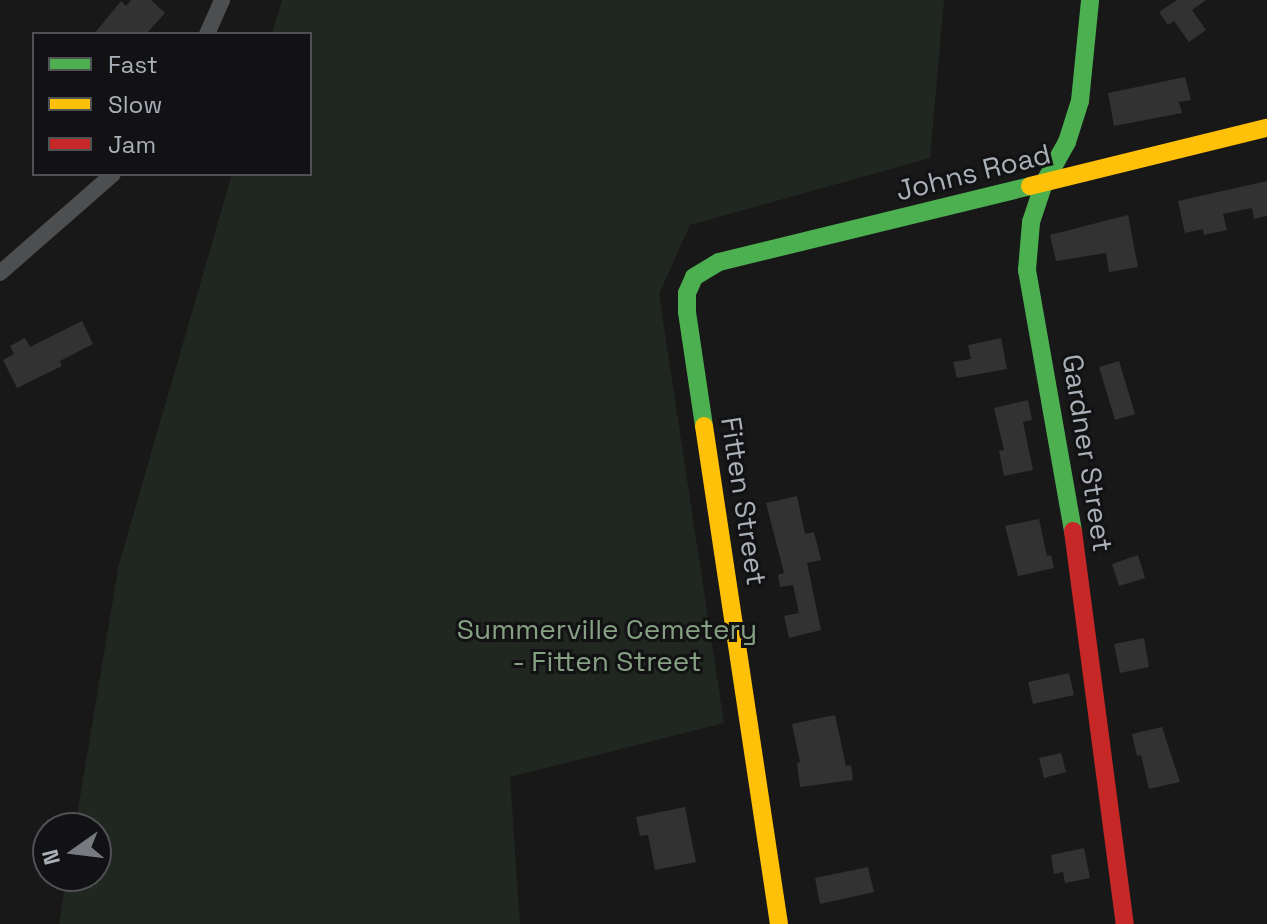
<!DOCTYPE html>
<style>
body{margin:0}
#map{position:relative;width:1267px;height:924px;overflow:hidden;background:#181818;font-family:"Space Grotesk",sans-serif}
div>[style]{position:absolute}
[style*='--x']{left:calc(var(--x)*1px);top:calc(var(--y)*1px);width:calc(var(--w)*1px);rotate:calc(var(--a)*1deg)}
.green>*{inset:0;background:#202620}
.building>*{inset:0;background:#323233}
.street>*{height:16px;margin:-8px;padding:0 8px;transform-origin:8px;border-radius:8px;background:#4c4e50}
.fast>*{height:18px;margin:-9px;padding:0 9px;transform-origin:9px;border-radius:9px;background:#4caf50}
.slow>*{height:18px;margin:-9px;padding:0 9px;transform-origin:9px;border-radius:9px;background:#ffc107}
.jam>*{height:18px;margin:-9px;padding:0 9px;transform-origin:9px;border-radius:9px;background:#c62828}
span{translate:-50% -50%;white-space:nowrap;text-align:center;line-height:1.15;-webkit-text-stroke:6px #121214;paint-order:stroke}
.street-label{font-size:28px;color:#aab0b7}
.park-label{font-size:28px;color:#86a083}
.legend{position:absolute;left:32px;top:32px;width:280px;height:144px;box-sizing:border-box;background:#121214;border:2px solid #4f5155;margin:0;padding:10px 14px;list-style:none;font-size:24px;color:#aab0b7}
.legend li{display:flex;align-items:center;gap:16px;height:40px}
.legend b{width:40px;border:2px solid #4f5155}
.north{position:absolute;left:32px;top:812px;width:80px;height:80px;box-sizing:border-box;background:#121214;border:2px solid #4f5155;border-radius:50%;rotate:256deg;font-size:22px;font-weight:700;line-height:32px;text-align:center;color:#aab0b7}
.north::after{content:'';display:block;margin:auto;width:28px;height:36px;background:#777b7f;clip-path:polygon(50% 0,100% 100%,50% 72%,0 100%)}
</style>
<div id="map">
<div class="green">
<div style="clip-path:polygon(282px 0,944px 0,930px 158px,690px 225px,659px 294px,724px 723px,510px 777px,520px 924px,59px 924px,67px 876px,96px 876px,96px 828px,75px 828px,119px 564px,232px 174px,310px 174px,310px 34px,272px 34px)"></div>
</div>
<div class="building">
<div style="clip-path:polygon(131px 0,151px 0,165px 13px,146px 34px,94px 34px,121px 1px,126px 6px)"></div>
<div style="clip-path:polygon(1177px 0,1206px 0,1192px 10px,1206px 30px,1189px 42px,1174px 21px,1168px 25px,1159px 12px)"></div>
<div style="clip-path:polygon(1185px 77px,1191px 100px,1179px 102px,1182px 113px,1114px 126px,1108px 93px)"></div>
<div style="clip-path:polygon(1267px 181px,1267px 216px,1254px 219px,1252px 208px,1223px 214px,1227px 230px,1204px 235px,1203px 229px,1185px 233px,1178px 201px)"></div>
<div style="clip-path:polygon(1128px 215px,1138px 267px,1109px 272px,1106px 253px,1056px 261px,1050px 235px)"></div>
<div style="clip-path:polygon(82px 321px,93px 344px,60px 361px,62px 366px,17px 388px,3px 360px,14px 354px,10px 346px,25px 338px,30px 347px)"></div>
<div style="clip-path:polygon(1001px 338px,1007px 369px,957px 378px,953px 362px,971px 359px,968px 345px)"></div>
<div style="clip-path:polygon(1119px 361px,1135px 414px,1115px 420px,1099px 367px)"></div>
<div style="clip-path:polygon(1028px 400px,1032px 420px,1023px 422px,1033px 470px,1004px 476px,999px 451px,1004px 450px,994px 408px)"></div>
<div style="clip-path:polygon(797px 496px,805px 534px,814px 532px,821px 560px,807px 563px,821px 630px,789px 638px,784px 616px,799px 613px,793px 585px,780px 587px,778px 575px,784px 573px,766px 503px)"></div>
<div style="clip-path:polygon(1039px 519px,1047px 556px,1051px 555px,1054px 568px,1018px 576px,1005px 526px)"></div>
<div style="clip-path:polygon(1138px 555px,1145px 578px,1119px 586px,1112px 564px)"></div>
<div style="clip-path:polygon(1144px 638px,1149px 667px,1120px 673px,1114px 644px)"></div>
<div style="clip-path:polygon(1069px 673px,1074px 695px,1033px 704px,1028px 682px)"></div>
<div style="clip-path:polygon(835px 715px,846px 766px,851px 765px,853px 780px,800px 787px,797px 763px,800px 762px,792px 724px)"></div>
<div style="clip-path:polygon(1162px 727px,1180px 782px,1149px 789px,1141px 755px,1137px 756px,1132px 734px)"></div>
<div style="clip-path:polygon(1061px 753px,1066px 772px,1044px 778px,1039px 758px)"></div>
<div style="clip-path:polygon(685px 807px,696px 862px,655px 870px,648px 835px,640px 836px,636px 817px)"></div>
<div style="clip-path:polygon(1084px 848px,1090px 878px,1065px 883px,1063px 872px,1054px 874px,1051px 855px)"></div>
<div style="clip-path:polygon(868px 867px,874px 892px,820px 904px,815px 878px)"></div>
</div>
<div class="street">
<div style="--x:207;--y:34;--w:37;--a:-66"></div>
<div style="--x:0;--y:273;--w:150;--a:-41.2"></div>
</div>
<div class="fast">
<div style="--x:704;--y:426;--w:115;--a:-98.5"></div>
<div style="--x:687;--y:312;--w:19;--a:-90"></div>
<div style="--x:687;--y:293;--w:17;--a:-66"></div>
<div style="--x:694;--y:277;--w:29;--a:-31"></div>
<div style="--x:719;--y:262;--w:320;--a:-13.7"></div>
<div style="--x:1073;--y:531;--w:265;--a:-100"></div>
<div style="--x:1027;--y:270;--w:48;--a:-85.2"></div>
<div style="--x:1031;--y:222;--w:41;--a:-71.6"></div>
<div style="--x:1044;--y:183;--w:47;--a:-60.7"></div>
<div style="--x:1067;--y:142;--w:43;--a:-72.4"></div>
<div style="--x:1080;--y:101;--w:101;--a:-84.3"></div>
</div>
<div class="slow">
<div style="--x:1030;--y:186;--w:244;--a:-13.8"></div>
<div style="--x:704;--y:426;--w:504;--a:81.44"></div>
</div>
<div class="jam">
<div style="--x:1073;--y:531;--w:396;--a:82.5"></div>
</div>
<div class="street-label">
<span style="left:973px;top:172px;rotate:-14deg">Johns Road</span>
<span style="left:1088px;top:453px;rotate:81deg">Gardner Street</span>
<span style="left:744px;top:501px;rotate:81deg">Fitten Street</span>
</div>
<div class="park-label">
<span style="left:607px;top:645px">Summerville Cemetery<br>- Fitten Street</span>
</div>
<ul class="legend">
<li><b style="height:10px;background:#4caf50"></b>Fast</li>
<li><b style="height:10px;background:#ffc107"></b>Slow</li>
<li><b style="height:10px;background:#c62828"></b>Jam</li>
</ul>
<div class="north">N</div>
</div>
